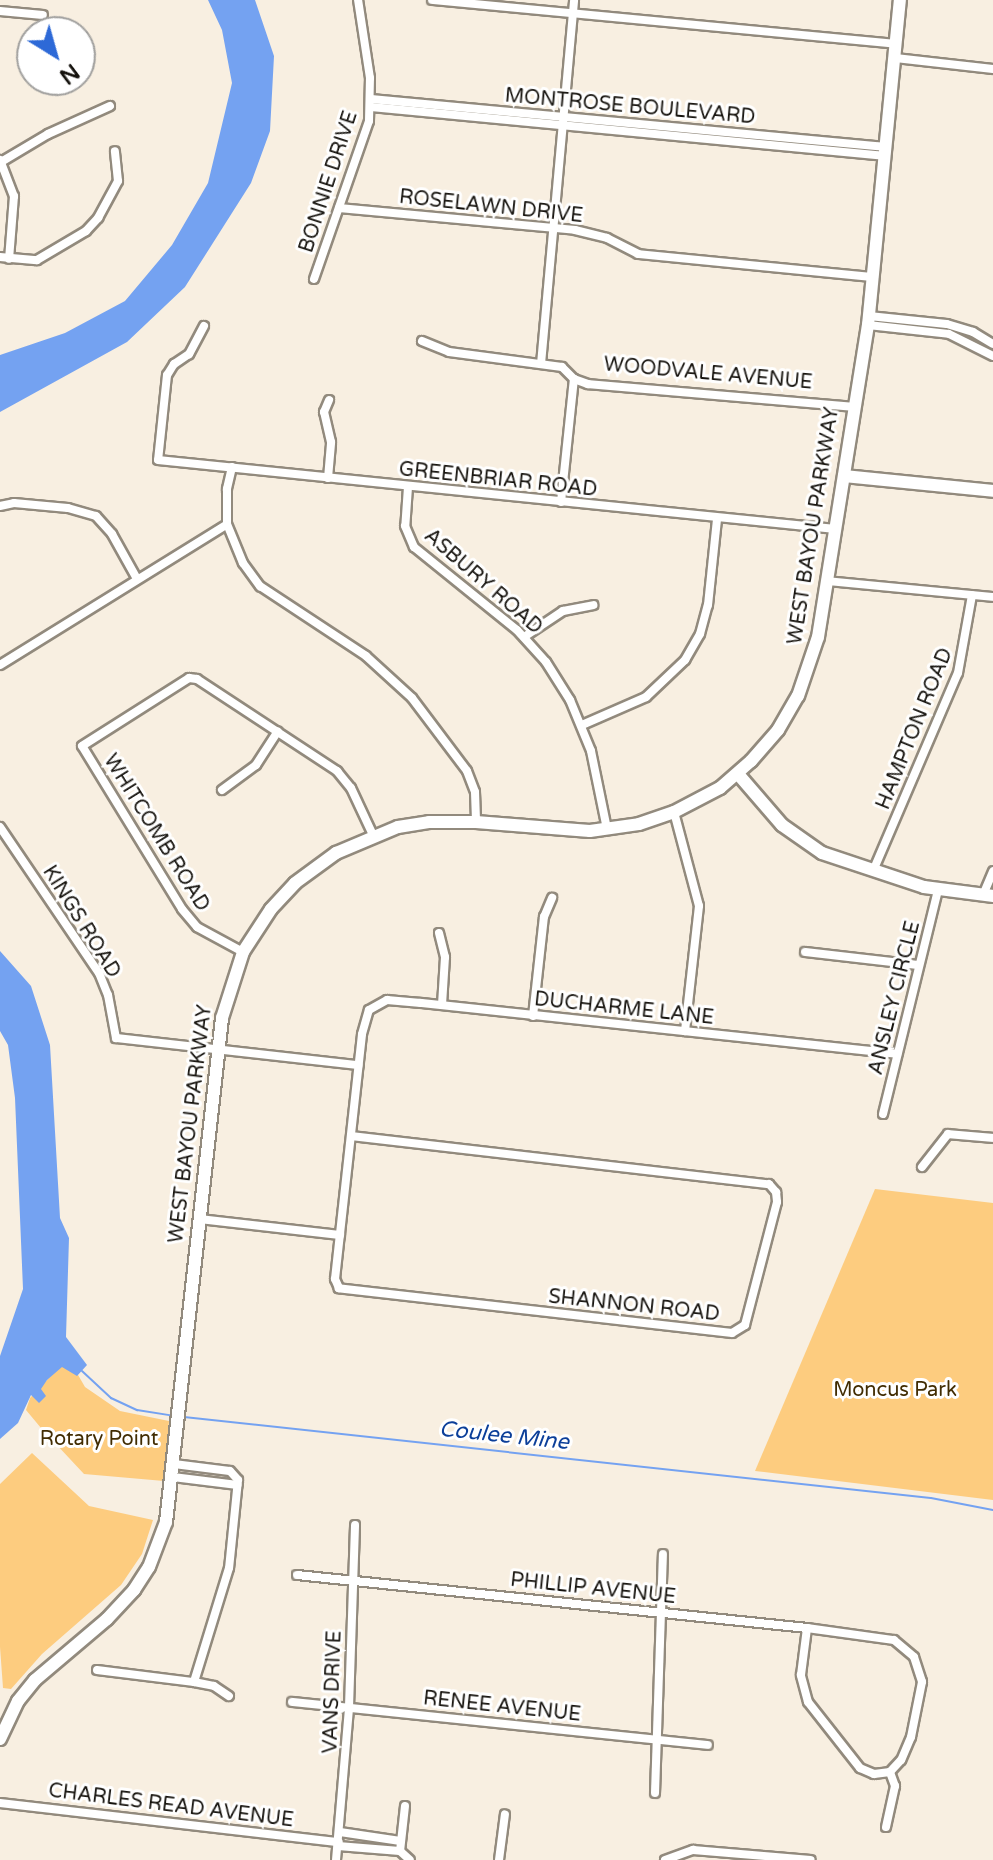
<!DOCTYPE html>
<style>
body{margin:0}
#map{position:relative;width:993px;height:1860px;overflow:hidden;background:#f8efe1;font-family:"Varela Round",sans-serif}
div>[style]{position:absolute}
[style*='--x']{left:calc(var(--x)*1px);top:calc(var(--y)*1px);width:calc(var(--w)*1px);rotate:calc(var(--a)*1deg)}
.green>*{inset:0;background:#fdcc7f}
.water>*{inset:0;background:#74a2f1}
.stream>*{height:2px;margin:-1px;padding:0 1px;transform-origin:1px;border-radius:1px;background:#74a2f1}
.roads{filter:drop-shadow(2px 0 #928a7d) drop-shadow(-2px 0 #928a7d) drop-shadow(0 2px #928a7d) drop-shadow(0 -2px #928a7d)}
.street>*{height:8px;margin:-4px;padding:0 4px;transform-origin:4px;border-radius:4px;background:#fff}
.secondary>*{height:12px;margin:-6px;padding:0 6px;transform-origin:6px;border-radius:6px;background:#fff}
span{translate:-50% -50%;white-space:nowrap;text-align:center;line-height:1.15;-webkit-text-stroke:6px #fff;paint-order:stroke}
.street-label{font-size:20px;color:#15120d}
.park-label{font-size:20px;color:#412c02}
.water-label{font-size:22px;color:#0c3f99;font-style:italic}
.north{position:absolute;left:16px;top:16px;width:80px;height:80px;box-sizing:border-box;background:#fff;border:2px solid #a1a09e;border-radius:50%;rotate:143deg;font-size:22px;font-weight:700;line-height:32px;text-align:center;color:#15120d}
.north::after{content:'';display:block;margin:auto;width:28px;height:36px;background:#2d69d7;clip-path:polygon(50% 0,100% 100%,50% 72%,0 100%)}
</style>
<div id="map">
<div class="green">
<div style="clip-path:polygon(875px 1189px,993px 1203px,993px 1500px,755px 1471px)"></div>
<div style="clip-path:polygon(62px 1364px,74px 1368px,85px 1387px,120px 1411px,169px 1421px,164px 1481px,84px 1474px,41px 1428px,26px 1410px,30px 1398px)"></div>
<div style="clip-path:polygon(32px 1453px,89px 1506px,153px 1520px,142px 1554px,121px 1585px,42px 1654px,11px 1689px,3px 1688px,0 1647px,0 1484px)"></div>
</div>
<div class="water">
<div style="clip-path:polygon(208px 0,255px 0,274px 56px,270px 131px,251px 183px,185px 287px,127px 342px,0 412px,0 355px,65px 333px,125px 301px,172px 245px,208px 183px,232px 83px,222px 30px)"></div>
<div style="clip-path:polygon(0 951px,31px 986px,50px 1045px,60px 1218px,69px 1238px,66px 1337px,87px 1365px,77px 1376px,62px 1367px,47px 1380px,41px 1389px,46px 1396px,39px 1403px,31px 1395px,18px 1423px,0 1439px,0 1356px,23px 1289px,15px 1098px,8px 1045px,0 1031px)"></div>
</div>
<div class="stream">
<div style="--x:82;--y:1371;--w:40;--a:43"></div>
<div style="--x:111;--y:1398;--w:29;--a:25"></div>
<div style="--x:137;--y:1410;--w:36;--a:9"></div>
<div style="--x:184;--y:1417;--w:751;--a:6.19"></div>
<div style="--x:931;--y:1498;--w:63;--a:11"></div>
</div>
<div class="roads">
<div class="street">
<div style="--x:432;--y:0;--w:465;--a:5.4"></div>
<div style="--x:0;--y:11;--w:43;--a:5.3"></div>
<div style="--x:895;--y:58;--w:99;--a:6.4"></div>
<div style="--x:371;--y:99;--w:517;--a:5.32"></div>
<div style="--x:371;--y:107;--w:517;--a:5.44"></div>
<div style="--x:0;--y:160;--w:39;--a:69"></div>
<div style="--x:14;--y:196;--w:63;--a:94.5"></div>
<div style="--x:1;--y:162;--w:55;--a:-30.8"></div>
<div style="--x:48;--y:134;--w:68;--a:-24.3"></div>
<div style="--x:339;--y:208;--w:237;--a:5.3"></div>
<div style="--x:575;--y:230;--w:33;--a:14"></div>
<div style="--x:607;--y:238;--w:35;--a:27"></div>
<div style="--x:638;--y:254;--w:236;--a:5.6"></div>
<div style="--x:0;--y:257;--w:37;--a:5"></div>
<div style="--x:37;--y:260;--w:57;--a:-30.6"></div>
<div style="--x:86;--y:231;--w:18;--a:-47"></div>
<div style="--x:98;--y:218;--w:42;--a:-61.6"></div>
<div style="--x:118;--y:181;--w:30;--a:-96"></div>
<div style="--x:314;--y:279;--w:167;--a:-70.8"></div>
<div style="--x:369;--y:121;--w:43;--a:-88.7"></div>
<div style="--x:370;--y:78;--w:79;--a:-98.7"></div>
<div style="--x:869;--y:316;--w:78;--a:5.9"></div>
<div style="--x:947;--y:324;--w:27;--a:17"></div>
<div style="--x:973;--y:332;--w:23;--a:31"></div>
<div style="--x:868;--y:325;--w:81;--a:6.3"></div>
<div style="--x:949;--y:334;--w:49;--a:26.6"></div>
<div style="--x:204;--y:326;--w:32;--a:118"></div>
<div style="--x:189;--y:354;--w:18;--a:146"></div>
<div style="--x:174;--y:364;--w:13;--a:122"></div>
<div style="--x:167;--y:375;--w:85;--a:96"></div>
<div style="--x:158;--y:460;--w:681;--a:5.82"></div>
<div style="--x:422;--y:341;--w:29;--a:22"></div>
<div style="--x:449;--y:352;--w:114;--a:7.6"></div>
<div style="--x:562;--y:367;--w:17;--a:45"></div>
<div style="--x:574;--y:379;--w:15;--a:20"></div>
<div style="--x:588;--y:384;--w:267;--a:4.9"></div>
<div style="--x:541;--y:364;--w:365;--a:-84.8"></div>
<div style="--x:232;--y:467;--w:23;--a:103"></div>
<div style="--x:227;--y:489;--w:35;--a:90"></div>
<div style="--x:227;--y:524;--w:42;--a:67.7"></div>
<div style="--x:243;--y:563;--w:29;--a:54"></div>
<div style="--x:260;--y:586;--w:127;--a:33.4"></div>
<div style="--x:366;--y:656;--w:62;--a:42.4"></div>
<div style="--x:412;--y:698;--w:91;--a:53"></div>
<div style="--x:467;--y:771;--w:22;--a:69"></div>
<div style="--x:475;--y:792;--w:30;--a:88"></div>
<div style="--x:328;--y:478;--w:36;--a:-85"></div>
<div style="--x:331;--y:442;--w:31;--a:-103"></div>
<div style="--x:324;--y:412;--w:13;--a:-67"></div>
<div style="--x:408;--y:487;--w:39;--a:94"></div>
<div style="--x:405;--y:526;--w:23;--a:67"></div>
<div style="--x:414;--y:547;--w:132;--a:38.9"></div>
<div style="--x:517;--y:630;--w:43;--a:47.8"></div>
<div style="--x:546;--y:662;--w:45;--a:57.7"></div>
<div style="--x:570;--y:700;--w:55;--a:67.6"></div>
<div style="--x:591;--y:751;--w:80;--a:78.4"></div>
<div style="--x:561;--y:502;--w:124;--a:-84"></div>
<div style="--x:0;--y:506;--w:14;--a:-12"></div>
<div style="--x:14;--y:503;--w:54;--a:5.3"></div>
<div style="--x:68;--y:508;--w:29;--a:16"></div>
<div style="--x:96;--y:516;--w:24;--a:48"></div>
<div style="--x:112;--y:534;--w:51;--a:60.9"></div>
<div style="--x:827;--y:581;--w:167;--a:5.5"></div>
<div style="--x:524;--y:637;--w:47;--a:-33.7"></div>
<div style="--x:563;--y:611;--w:31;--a:-11"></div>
<div style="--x:0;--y:665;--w:267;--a:-31.8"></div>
<div style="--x:582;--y:725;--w:70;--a:-23.6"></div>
<div style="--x:646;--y:697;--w:54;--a:-43.5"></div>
<div style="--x:685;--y:660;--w:30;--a:-60"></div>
<div style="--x:700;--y:634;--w:30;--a:-75"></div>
<div style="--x:708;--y:605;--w:86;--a:-84"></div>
<div style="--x:222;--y:790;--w:42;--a:-36.3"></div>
<div style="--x:256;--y:765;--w:40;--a:-57.1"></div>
<div style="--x:674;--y:812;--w:97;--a:75.1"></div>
<div style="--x:699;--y:906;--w:126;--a:96.4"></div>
<div style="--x:0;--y:827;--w:176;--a:55.9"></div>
<div style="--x:99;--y:973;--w:24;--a:68"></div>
<div style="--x:108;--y:995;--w:44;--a:79.5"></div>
<div style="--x:116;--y:1038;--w:244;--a:6.4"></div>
<div style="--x:873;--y:871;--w:215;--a:-66.8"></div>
<div style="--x:958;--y:673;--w:79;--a:-79.8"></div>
<div style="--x:983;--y:895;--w:26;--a:-67"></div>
<div style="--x:439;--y:933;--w:25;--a:76"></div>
<div style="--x:445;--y:957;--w:48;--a:93.6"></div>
<div style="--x:243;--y:952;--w:52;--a:-151.5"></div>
<div style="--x:197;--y:927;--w:23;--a:-130"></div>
<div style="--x:182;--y:909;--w:191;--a:-121.5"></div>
<div style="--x:82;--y:746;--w:127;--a:-32.4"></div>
<div style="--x:189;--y:678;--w:8;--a:7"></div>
<div style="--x:197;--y:679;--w:168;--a:33.3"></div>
<div style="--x:337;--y:771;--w:22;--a:51"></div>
<div style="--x:351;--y:788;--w:52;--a:64.9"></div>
<div style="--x:805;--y:952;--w:114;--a:6.6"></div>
<div style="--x:533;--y:1016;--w:100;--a:-83.7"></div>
<div style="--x:544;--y:917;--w:21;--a:-67"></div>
<div style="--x:883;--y:1114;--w:231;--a:-76.2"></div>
<div style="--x:351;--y:1136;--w:421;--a:6.6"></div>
<div style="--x:769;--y:1184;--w:11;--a:49"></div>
<div style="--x:776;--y:1192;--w:10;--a:84"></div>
<div style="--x:777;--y:1202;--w:127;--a:104.6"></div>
<div style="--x:745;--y:1325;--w:15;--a:148"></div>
<div style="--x:732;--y:1333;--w:396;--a:-173.5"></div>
<div style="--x:339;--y:1288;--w:10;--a:-114"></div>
<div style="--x:335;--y:1279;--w:246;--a:-83.7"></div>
<div style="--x:362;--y:1034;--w:25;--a:-74"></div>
<div style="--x:369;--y:1010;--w:21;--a:-29"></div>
<div style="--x:387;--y:1000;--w:34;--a:5"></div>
<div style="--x:421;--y:1003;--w:479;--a:6.1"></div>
<div style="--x:922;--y:1167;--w:42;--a:-51.8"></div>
<div style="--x:948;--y:1134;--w:45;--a:5.1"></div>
<div style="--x:199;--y:1219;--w:142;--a:6.5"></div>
<div style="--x:174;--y:1464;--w:56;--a:7.1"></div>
<div style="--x:230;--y:1471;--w:12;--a:48"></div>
<div style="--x:238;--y:1480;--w:88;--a:95.8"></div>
<div style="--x:229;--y:1568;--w:119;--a:107.1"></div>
<div style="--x:173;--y:1477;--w:65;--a:7"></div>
<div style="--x:297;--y:1575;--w:513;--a:5.93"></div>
<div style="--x:807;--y:1628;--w:88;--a:7.9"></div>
<div style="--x:894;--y:1640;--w:26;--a:40"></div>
<div style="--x:914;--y:1657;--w:26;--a:72"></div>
<div style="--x:922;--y:1682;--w:56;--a:101.3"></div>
<div style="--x:911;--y:1737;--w:25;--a:113"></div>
<div style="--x:901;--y:1760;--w:16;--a:133"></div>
<div style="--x:890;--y:1772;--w:16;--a:173"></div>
<div style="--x:874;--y:1774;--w:15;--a:-157"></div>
<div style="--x:860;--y:1768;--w:84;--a:-128.2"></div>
<div style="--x:808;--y:1702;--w:28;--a:-105"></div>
<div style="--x:801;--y:1675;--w:47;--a:-82.7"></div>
<div style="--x:97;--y:1670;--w:98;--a:7.1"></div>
<div style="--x:194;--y:1682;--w:20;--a:11"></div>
<div style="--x:214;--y:1686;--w:18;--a:34"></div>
<div style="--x:292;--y:1702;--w:418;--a:5.9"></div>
<div style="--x:655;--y:1793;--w:239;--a:-88.1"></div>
<div style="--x:0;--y:1803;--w:341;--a:6.6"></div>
<div style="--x:405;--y:1806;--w:45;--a:96.3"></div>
<div style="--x:400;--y:1851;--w:13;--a:42"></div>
<div style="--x:886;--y:1827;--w:42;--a:-77.6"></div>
<div style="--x:895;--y:1786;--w:15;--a:-110"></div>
<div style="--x:340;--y:1832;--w:61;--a:8.5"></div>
<div style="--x:338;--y:1846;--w:62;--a:4.6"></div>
<div style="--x:336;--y:1860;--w:154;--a:-85.1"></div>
<div style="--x:349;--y:1707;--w:182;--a:-88.1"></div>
<div style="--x:499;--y:1860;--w:46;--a:-82.6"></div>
<div style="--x:665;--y:1860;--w:30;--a:-20"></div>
<div style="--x:693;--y:1850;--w:118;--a:4.8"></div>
</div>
<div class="secondary">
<div style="--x:844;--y:476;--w:150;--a:5.7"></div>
<div style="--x:738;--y:774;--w:67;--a:49.2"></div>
<div style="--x:782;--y:825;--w:49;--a:35"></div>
<div style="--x:822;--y:853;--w:108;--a:18.4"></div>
<div style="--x:924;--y:887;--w:70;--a:7.4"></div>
<div style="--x:0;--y:1739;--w:42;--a:-64.7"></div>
<div style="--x:18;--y:1701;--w:27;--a:-51"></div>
<div style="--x:35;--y:1680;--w:94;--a:-40.3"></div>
<div style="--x:107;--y:1619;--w:40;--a:-47"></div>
<div style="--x:134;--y:1590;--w:27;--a:-57"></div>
<div style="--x:149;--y:1567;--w:48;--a:-69.3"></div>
<div style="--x:166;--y:1522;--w:507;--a:-83.66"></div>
<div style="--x:222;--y:1018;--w:69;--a:-72.3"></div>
<div style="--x:243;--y:952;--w:51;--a:-56.9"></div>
<div style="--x:271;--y:909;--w:35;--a:-47"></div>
<div style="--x:295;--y:883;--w:51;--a:-36.2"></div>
<div style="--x:336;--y:853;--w:67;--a:-22.8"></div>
<div style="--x:398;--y:827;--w:31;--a:-9"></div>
<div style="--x:429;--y:822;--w:47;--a:0"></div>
<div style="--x:476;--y:822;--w:114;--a:4.5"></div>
<div style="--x:590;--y:831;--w:49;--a:-8.1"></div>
<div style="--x:639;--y:824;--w:37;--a:-19"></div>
<div style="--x:674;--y:812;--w:52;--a:-27.6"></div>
<div style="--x:720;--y:788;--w:41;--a:-41.1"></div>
<div style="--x:751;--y:761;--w:41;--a:-48.9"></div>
<div style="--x:778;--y:730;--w:39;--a:-60"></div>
<div style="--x:798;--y:696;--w:62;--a:-71.3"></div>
<div style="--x:818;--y:637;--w:316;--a:-80.9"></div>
<div style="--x:868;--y:325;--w:327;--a:-84.4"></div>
</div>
</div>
<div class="street-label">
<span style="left:630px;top:107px;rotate:5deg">MONTROSE BOULEVARD</span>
<span style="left:329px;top:182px;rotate:-72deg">BONNIE DRIVE</span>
<span style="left:491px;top:207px;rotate:6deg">ROSELAWN DRIVE</span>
<span style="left:708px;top:374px;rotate:5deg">WOODVALE AVENUE</span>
<span style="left:498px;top:480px;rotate:6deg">GREENBRIAR ROAD</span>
<span style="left:814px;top:526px;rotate:-81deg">WEST BAYOU PARKWAY</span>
<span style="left:483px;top:582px;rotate:41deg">ASBURY ROAD</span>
<span style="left:915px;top:729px;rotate:-68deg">HAMPTON ROAD</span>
<span style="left:156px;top:833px;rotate:58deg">WHITCOMB ROAD</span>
<span style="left:81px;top:922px;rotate:58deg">KINGS ROAD</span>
<span style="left:895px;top:998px;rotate:-76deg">ANSLEY CIRCLE</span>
<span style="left:624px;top:1009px;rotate:6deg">DUCHARME LANE</span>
<span style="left:191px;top:1124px;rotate:-83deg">WEST BAYOU PARKWAY</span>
<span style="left:634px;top:1306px;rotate:6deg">SHANNON ROAD</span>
<span style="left:593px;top:1589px;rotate:6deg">PHILLIP AVENUE</span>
<span style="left:333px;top:1692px;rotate:-88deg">VANS DRIVE</span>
<span style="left:502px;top:1707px;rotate:6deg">RENEE AVENUE</span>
<span style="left:171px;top:1806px;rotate:7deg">CHARLES READ AVENUE</span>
</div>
<div class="park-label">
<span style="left:895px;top:1390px">Moncus Park</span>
<span style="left:99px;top:1439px">Rotary Point</span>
</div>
<div class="water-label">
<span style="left:504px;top:1436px;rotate:6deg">Coulee Mine</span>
</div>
<div class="north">N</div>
</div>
